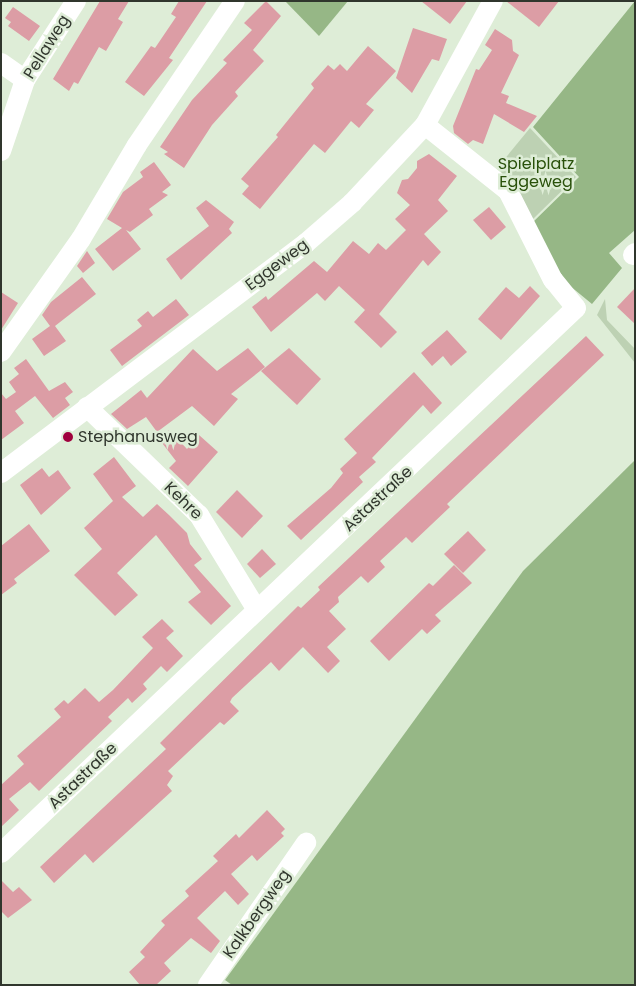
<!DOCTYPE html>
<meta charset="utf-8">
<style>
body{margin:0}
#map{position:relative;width:636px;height:986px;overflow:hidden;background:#deedd7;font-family:Poppins,sans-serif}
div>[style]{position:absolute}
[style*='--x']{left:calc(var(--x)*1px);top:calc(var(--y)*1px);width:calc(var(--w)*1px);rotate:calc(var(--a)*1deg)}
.green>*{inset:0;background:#bdd1b3}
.forest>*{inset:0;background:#96b786}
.building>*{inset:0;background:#dc9da5}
.street>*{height:20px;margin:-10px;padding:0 10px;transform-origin:10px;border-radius:10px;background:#fff}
.dots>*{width:14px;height:14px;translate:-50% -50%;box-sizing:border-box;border:2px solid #deedd7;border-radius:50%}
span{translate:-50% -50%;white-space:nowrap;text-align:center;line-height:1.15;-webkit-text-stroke:5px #deedd7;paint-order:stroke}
.street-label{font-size:16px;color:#30362d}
.park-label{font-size:16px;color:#29510b}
.poi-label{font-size:16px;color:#30362d}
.left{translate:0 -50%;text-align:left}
.frame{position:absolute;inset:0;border:2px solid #30362d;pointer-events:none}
</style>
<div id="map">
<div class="green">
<div style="clip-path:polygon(530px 128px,576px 177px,532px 220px,498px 167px)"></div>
<div style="clip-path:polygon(605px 299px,607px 320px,635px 349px,635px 363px,597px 315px)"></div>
</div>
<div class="forest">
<div style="clip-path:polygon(285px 1px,348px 1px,319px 36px)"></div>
<div style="clip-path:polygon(635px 1px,635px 230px,609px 253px,622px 268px,592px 304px,564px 281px,531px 224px,579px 177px,533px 127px)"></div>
<div style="clip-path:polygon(635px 460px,635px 985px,232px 985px,225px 980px,523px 571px)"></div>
</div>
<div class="building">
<div style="clip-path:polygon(100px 1px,129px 1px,118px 19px,123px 22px,106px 51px,99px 47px,78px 84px,74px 82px,69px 91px,53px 79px)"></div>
<div style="clip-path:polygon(179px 1px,207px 1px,169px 58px,173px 60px,144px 96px,125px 82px,151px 46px,155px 48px,176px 17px,171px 14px)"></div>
<div style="clip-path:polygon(266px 1px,281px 16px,253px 50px,264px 61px,235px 92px,238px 96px,212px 125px,184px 168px,164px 154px,168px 152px,160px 147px,192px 100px,227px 63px,223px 60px,252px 30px,244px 23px)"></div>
<div style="clip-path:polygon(421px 1px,467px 1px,450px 24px)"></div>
<div style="clip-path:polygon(506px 1px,559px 1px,539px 27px)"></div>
<div style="clip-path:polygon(13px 7px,40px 26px,29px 41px,8px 26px,11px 22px,5px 18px)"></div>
<div style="clip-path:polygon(413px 28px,447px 39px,439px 61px,432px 59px,412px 93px,396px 78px)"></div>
<div style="clip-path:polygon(495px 29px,512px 40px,513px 51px,519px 55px,501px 93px,509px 96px,506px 103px,537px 116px,524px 132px,494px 114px,483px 144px,473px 140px,468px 144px,454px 133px,453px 126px,476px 69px,479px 70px,492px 50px,485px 45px)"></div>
<div style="clip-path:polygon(368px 46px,396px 71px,366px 104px,374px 110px,359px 128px,351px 121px,325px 153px,314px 144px,260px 209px,242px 194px,249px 186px,241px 179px,278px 137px,276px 135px,314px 88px,311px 84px,328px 65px,334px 70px,340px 64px,347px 71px)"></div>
<div style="clip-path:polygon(429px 154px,457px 176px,438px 200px,448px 211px,424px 234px,441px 252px,428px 266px,423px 260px,379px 314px,397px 332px,381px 348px,354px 322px,365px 310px,339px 286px,325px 301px,317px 293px,271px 332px,252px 307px,266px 296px,268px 300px,314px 261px,327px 272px,353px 241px,369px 254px,378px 243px,386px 250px,406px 230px,395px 219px,410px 205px,397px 193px,402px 180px,408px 179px,417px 168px,417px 161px)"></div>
<div style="clip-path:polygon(154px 162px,171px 185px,162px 192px,168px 195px,149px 209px,153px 215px,130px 232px,126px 230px,141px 249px,113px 271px,95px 249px,122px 228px,107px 219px,123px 192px,143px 177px,140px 172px)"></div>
<div style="clip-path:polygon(206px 200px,234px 222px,229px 229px,232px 233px,181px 280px,166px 259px,209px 226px,196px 208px)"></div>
<div style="clip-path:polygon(489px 207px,506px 227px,491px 240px,473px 220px)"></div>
<div style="clip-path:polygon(87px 251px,95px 263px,83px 273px,77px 266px)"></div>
<div style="clip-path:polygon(82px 277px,96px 294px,55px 326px,66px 341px,44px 356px,32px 339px,50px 326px,42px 315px,51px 302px)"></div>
<div style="clip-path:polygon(530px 286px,540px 296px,501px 340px,478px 319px,506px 287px,519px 298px)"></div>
<div style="clip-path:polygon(635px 288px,635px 324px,617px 307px)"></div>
<div style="clip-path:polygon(1px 292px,18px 303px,1px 330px)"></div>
<div style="clip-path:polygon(176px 299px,189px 315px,122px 366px,110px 350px,142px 326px,137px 320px,148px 311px,153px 317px)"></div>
<div style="clip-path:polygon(447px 330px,467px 352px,451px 366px,443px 356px,432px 366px,421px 353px)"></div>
<div style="clip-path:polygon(586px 336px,604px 355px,447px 504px,450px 507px,412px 543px,406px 537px,380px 561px,385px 567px,368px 583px,361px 576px,338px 597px,339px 602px,329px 611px,346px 629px,327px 647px,340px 661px,328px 673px,303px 647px,279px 671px,271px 662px,232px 698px,230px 702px,239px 711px,224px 725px,220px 722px,168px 771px,173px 776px,167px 785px,172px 791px,93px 863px,85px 854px,54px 883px,40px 867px,166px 749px,160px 743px,298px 606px,301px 608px,320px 590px,318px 587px)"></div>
<div style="clip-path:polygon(248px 348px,265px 367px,231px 394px,238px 399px,214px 426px,192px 406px,157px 432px,146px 417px,127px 429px,111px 414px,141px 390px,147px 398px,193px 349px,217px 371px)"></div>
<div style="clip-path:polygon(289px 348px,321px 379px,297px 405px,261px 371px)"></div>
<div style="clip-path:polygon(26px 359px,49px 391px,65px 382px,73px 392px,65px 398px,70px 405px,53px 418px,35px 396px,15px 411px,24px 423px,1px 440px,1px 393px,6px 399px,16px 392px,9px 382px,19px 374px,14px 368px)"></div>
<div style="clip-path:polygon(414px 372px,442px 403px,431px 414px,423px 405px,372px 458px,376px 462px,359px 477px,363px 482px,301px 540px,287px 526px,331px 488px,343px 473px,340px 469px,357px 453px,344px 439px)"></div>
<div style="clip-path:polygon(169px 430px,187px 449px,199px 435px,218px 452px,188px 486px,169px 468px,176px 461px,159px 439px)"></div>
<div style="clip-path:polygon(114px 457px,136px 486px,122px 497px,143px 517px,157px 504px,169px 515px,187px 533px,190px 544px,202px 559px,194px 565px,231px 606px,211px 625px,188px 602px,201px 592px,156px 535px,117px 573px,138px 595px,115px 616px,74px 575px,102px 549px,84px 528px,113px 501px,93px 474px)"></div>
<div style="clip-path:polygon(42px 468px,49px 477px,58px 470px,71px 488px,41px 515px,20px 485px)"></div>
<div style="clip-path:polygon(237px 490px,263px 516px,242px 538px,216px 512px)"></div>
<div style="clip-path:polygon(29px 524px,50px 551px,14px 579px,17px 583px,1px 595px,1px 546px)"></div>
<div style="clip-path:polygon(468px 531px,486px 550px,463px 573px,444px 554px)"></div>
<div style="clip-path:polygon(262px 549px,276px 564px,260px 578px,247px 564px)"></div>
<div style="clip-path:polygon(454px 565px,472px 583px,435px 615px,441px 621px,427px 634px,422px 629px,389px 661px,370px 641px,429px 583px,433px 586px)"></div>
<div style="clip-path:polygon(162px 619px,174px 631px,166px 638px,183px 656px,167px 672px,161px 666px,143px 684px,147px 689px,132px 703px,128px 698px,108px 717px,112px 721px,39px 791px,30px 782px,9px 799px,19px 810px,1px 827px,1px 785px,24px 764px,17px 756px,61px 717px,54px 709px,64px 700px,68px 704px,85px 688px,99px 702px,113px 690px,153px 648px,142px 637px)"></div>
<div style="clip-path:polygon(267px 810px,285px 829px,281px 833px,284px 836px,257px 861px,252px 855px,231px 874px,249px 894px,238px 905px,225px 891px,197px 918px,220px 941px,211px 953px,191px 938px,164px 963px,171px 971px,156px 985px,140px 985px,129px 972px,145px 957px,140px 952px,165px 925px,161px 921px,189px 896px,185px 891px,218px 861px,213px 856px,236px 834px,239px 838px)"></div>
<div style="clip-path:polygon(1px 880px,13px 892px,19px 887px,32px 900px,8px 918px,1px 911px)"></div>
</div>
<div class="street">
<div style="--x:1;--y:63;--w:29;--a:35"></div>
<div style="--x:1;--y:151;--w:75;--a:-71.3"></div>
<div style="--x:25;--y:80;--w:94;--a:-57.2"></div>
<div style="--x:633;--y:255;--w:3;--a:-45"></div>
<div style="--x:1;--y:352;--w:138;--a:-54.7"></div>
<div style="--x:81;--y:239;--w:109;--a:-59.2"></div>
<div style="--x:137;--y:145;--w:174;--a:-55.8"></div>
<div style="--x:87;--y:407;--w:156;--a:44"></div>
<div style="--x:199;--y:515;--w:111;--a:58.6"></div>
<div style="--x:1;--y:473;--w:382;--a:-37"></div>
<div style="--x:306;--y:243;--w:61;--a:-41"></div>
<div style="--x:352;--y:203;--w:107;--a:-46.9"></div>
<div style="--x:425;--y:125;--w:141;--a:-61.3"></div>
<div style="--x:1;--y:853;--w:792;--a:-43.47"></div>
<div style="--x:576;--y:308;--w:36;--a:-129"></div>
<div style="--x:553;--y:280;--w:100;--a:-116.8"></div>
<div style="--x:508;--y:191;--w:106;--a:-141.5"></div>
<div style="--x:208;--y:985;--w:173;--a:-55.4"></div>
</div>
<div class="dots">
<div style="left:68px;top:437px;background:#a0013d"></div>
</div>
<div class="street-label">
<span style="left:47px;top:47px;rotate:-58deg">Pellaweg</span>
<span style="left:277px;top:265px;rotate:-37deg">Eggeweg</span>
<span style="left:378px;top:499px;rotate:-43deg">Astastraße</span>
<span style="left:183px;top:501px;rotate:44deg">Kehre</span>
<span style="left:83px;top:776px;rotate:-44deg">Astastraße</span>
<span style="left:257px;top:914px;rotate:-55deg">Kalkbergweg</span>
</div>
<div class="park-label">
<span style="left:536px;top:173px">Spielplatz<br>Eggeweg</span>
</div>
<div class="poi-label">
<span class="left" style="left:78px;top:437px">Stephanusweg</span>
</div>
<div class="frame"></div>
</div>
